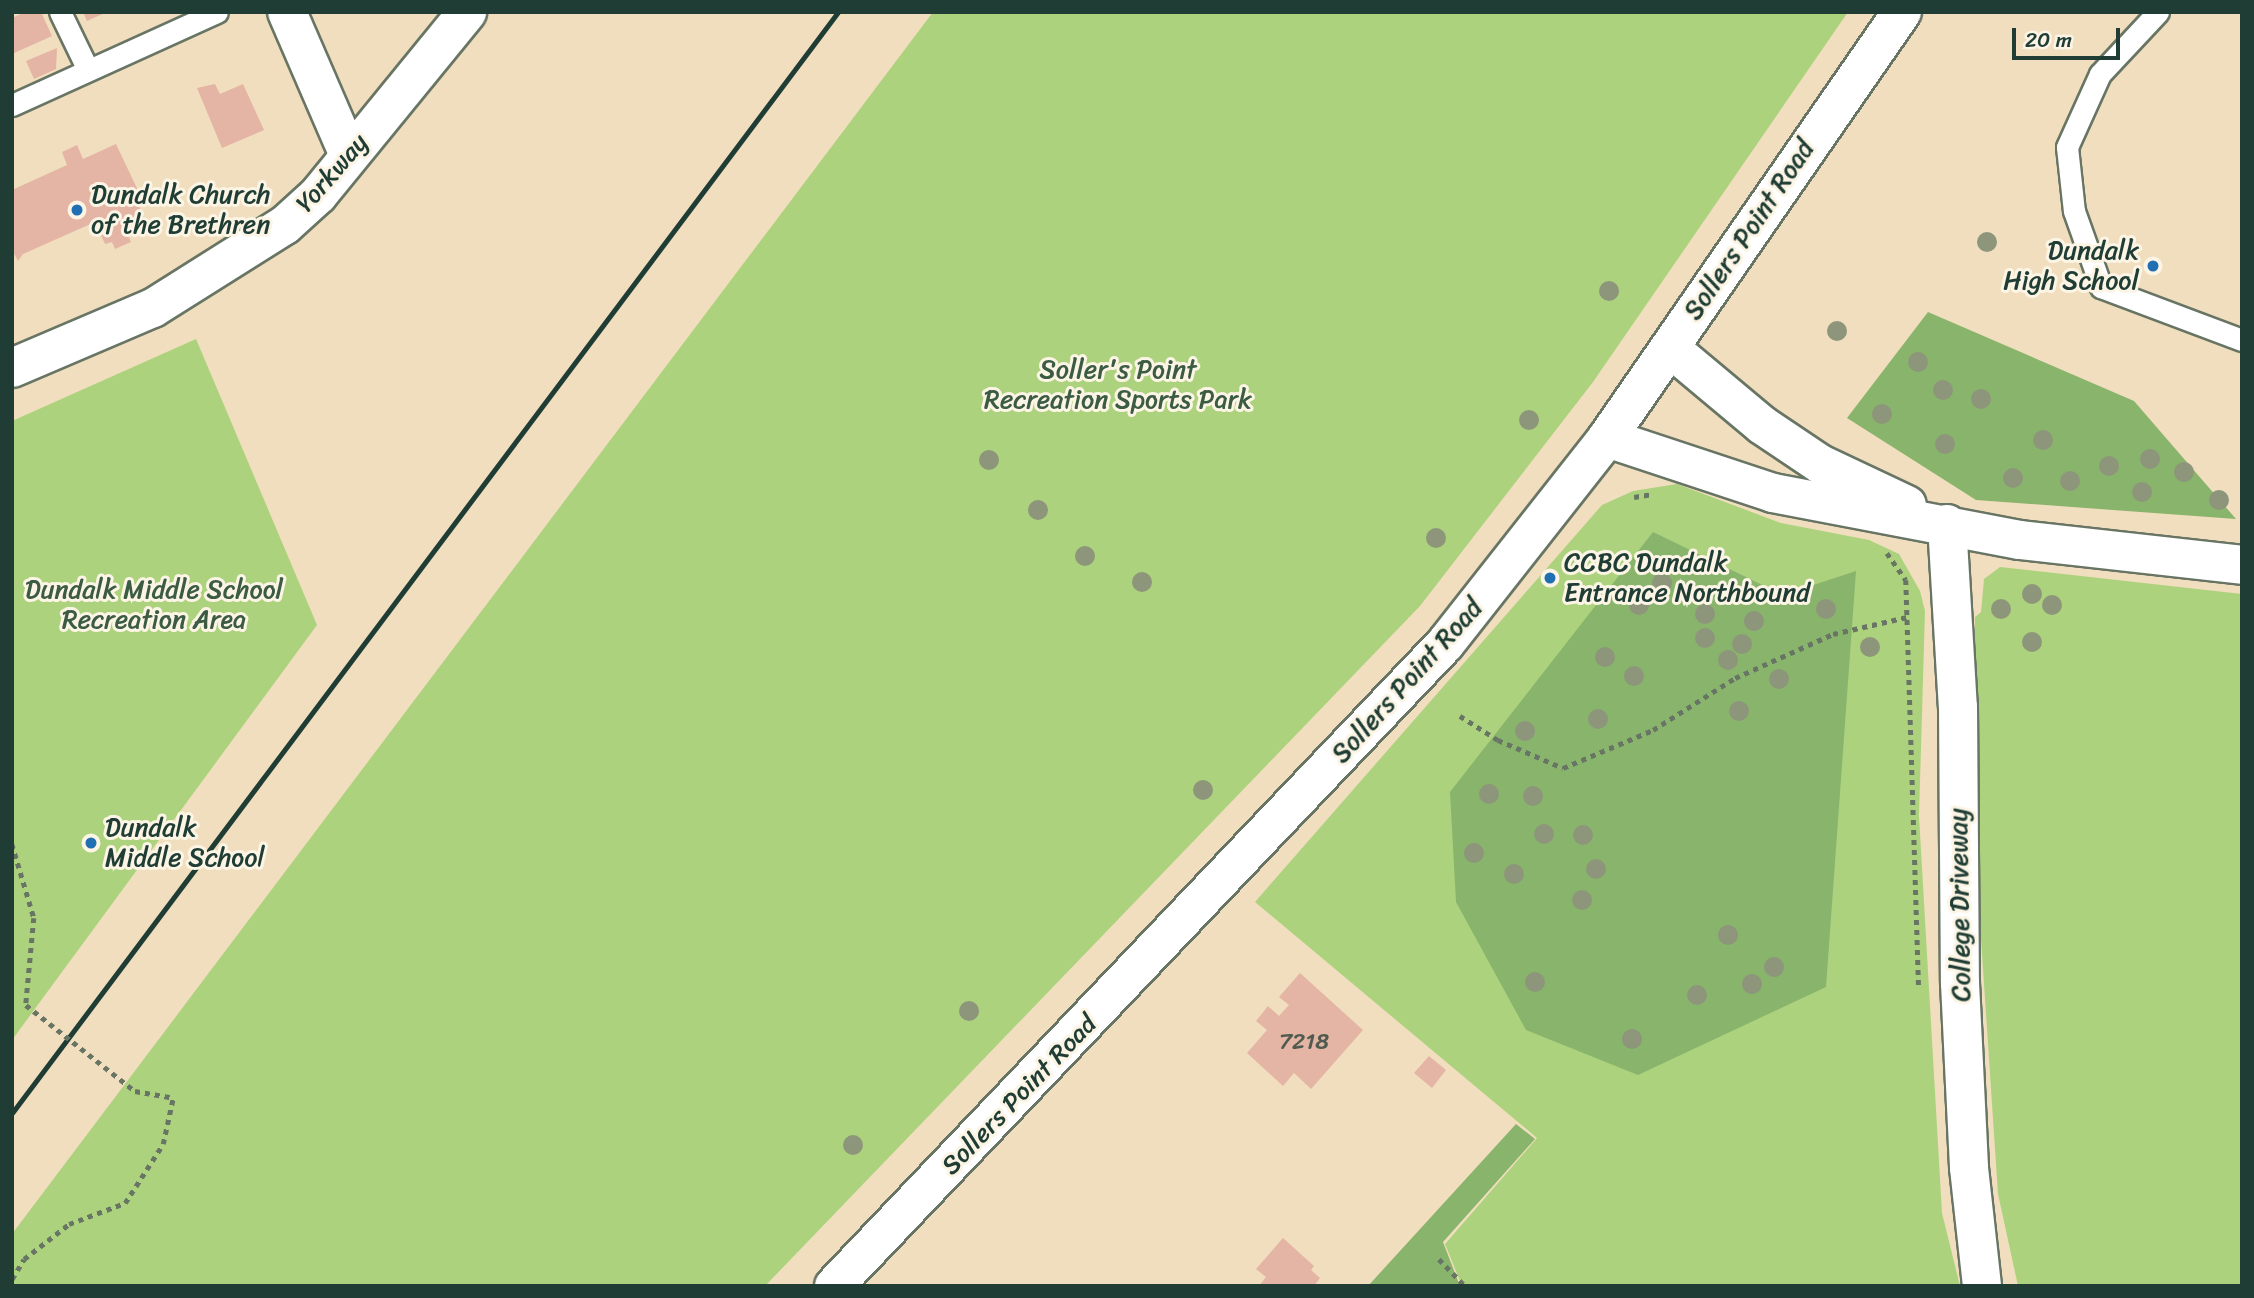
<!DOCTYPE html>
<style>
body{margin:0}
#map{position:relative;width:2254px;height:1298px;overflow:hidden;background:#f1debe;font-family:Sriracha,sans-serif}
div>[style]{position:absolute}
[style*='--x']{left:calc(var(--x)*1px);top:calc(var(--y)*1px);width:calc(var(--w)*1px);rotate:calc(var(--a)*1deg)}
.green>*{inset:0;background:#acd27d}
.forest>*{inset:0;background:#89b46c}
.building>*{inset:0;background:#e4b4a4}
.path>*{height:4.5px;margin-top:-2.25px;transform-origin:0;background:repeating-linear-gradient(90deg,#687564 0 5px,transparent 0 10px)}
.roads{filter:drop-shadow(2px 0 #687564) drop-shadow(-2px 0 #687564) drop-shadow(0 2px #687564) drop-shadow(0 -2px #687564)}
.service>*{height:21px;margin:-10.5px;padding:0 10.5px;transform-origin:10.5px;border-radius:10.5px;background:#fff}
.minor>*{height:38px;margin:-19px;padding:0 19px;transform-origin:19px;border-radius:19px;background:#fff}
.tertiary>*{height:38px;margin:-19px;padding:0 19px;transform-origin:19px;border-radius:19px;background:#fff}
.rail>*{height:5px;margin:-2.5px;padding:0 2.5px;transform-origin:2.5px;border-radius:2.5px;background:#1f3d34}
.path-bridge>*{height:4.5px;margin-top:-2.25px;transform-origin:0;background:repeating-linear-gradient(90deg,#687564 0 5px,transparent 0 10px)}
.trees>*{width:20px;height:20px;margin:-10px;border-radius:50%;background:#8d967a}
.dots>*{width:19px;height:19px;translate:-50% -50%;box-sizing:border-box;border:4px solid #fcf5e5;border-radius:50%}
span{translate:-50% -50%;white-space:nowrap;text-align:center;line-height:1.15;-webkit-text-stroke:6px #fcf5e5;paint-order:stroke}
.number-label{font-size:23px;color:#505b50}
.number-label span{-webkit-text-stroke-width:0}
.street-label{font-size:26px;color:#1f3d34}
.poi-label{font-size:26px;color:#1f3d34}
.left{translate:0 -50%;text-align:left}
.right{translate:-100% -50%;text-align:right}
.park-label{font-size:26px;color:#3b5b43}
.frame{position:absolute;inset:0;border:14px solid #1f3d34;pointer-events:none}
.scale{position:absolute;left:2012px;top:28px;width:108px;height:32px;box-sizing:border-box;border:4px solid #1f3d34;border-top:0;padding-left:9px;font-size:21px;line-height:24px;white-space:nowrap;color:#1f3d34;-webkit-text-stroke:5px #fcf5e5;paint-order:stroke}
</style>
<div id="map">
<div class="green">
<div style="clip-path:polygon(933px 12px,1848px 12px,1593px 382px,1420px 606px,765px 1286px,12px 1286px,12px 1234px)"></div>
<div style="clip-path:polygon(196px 339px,317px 625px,12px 1040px,12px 421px)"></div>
<div style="clip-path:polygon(1677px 484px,1781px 523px,1869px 540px,1899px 554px,1920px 591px,1925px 611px,1919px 816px,1942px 1213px,1960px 1286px,1462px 1286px,1445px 1244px,1537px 1138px,1255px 902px,1602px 505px,1633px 491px)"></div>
<div style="clip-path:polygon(2000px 567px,2242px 594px,2242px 1286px,2018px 1286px,1998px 1194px,1974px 834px,1975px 617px,1981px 612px,1984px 579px)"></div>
</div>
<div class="forest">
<div style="clip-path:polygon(1928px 312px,2134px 401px,2236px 519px,1976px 500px,1847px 418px)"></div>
<div style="clip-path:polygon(1653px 532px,1783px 595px,1856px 571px,1826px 987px,1638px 1075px,1526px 1030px,1456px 902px,1450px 792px)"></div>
<div style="clip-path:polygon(1516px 1124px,1535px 1139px,1443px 1242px,1460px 1286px,1368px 1286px)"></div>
</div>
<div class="building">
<div style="clip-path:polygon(25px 12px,41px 12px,52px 36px,12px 54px,12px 18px)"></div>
<div style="clip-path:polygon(83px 12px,107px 12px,87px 21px)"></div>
<div style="clip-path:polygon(57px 48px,56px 69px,34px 79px,26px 61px)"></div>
<div style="clip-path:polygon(215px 84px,220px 94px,243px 84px,264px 130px,222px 148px,197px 88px)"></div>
<div style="clip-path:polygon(116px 144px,142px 199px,137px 202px,145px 219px,125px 228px,131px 242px,115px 249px,112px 242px,105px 244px,95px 222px,23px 254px,18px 261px,12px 250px,12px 190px,67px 165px,62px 152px,77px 145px,83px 159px)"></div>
<div style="clip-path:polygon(1300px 973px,1363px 1030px,1311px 1089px,1294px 1073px,1283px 1086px,1247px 1053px,1267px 1030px,1256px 1021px,1268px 1006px,1279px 1016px,1289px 1005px,1279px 997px)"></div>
<div style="clip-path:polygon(1429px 1056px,1446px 1070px,1432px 1088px,1414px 1073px)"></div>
<div style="clip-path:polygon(1283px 1238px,1314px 1266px,1311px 1270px,1320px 1278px,1314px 1286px,1259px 1286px,1266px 1277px,1256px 1269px)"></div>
</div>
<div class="path">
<div style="--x:1634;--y:497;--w:19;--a:-9"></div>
<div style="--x:1887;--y:553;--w:33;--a:55"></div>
<div style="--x:1906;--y:580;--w:406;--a:88.2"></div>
<div style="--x:1460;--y:716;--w:45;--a:32.3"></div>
<div style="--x:1498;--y:740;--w:71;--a:23.3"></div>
<div style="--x:1563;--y:768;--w:98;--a:-22.9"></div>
<div style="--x:1653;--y:730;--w:97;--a:-32.4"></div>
<div style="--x:1735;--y:678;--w:107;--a:-24.2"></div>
<div style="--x:1833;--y:634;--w:76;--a:-12.9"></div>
<div style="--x:12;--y:844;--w:77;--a:73.4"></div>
<div style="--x:1439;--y:1259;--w:37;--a:46"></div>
<div style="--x:12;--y:1279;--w:23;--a:-59"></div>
<div style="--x:24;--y:1259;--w:57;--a:-37.9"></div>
<div style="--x:69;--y:1224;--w:60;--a:-20.6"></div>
<div style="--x:125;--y:1203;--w:70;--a:-57.2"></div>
<div style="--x:163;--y:1144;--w:47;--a:-77.7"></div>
</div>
<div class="roads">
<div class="service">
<div style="--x:60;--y:12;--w:64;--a:64.2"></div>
<div style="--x:2158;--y:12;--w:85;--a:133.1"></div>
<div style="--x:2100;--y:74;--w:80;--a:114.3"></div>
<div style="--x:2067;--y:147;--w:64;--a:83.8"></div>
<div style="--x:2074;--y:211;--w:81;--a:70.4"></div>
<div style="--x:2101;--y:287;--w:151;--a:20.6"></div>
<div style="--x:12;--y:105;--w:225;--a:-24.4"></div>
</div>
<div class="minor">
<div style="--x:287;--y:12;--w:156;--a:66.6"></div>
<div style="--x:1670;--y:348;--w:120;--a:39.9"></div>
<div style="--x:1762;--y:425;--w:70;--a:33.9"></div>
<div style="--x:1820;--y:464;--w:96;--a:25.2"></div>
<div style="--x:12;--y:368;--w:153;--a:-23.1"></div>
<div style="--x:153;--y:308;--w:156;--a:-32.2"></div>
<div style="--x:285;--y:225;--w:45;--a:-42.3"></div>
<div style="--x:318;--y:195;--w:236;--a:-50.8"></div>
<div style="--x:1607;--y:438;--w:175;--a:18.3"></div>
<div style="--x:1773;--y:493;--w:251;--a:10.8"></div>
<div style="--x:2020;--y:540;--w:223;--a:6.4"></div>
<div style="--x:1947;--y:524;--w:183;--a:86.6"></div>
<div style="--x:1958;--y:707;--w:276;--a:89.6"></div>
<div style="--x:1960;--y:983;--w:185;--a:87.2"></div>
<div style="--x:1969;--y:1168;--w:119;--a:83.7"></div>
</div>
<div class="tertiary">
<div style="--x:834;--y:1286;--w:886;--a:-46.42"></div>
<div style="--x:1445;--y:644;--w:262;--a:-51.8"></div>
<div style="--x:1607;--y:438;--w:518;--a:-55.3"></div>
</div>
</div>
<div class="rail">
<div style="--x:12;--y:1113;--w:1376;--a:-53.12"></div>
</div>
<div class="path-bridge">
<div style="--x:34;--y:918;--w:87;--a:95.3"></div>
<div style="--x:26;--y:1005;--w:139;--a:38.3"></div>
<div style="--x:135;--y:1091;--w:39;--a:10"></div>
</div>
<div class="trees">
<div style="left:1987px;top:242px"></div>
<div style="left:1609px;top:291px"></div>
<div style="left:1837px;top:331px"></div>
<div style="left:1918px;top:362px"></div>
<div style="left:1943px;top:390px"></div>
<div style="left:1981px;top:399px"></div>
<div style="left:1882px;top:414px"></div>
<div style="left:1529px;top:420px"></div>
<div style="left:2043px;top:440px"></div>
<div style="left:1945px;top:444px"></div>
<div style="left:2150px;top:459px"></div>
<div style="left:989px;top:460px"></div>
<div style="left:2109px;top:466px"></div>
<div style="left:2184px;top:472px"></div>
<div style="left:2013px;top:478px"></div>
<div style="left:2070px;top:481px"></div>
<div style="left:2142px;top:492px"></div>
<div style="left:2219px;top:500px"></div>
<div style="left:1038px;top:510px"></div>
<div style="left:1436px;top:538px"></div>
<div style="left:1085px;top:556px"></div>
<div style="left:1142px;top:582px"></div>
<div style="left:1662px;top:583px"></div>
<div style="left:2032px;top:594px"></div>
<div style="left:1639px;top:605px"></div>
<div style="left:2052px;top:605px"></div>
<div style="left:1826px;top:609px"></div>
<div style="left:2001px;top:609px"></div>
<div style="left:1705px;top:614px"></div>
<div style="left:1754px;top:621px"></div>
<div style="left:1705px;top:638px"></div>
<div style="left:2032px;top:642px"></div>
<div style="left:1742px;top:644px"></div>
<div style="left:1870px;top:647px"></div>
<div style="left:1605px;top:657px"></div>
<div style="left:1728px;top:660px"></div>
<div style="left:1634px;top:676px"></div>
<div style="left:1779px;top:679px"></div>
<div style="left:1739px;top:711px"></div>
<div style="left:1598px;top:719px"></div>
<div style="left:1525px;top:731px"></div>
<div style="left:1203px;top:790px"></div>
<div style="left:1489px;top:794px"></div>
<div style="left:1533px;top:796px"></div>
<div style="left:1544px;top:834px"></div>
<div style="left:1583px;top:835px"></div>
<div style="left:1474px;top:853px"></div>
<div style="left:1596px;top:869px"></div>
<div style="left:1514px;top:874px"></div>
<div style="left:1582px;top:900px"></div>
<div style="left:1728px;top:935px"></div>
<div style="left:1774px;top:967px"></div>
<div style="left:1535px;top:982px"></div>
<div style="left:1752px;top:984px"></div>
<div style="left:1697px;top:995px"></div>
<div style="left:969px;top:1011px"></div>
<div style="left:1632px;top:1039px"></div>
<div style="left:853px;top:1145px"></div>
</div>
<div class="dots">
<div style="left:77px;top:210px;background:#1f6fb2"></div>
<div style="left:2153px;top:266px;background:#1f6fb2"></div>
<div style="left:1550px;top:578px;background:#1f6fb2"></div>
<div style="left:91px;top:843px;background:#1f6fb2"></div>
</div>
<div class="number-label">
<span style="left:1304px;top:1042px">7218</span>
</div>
<div class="street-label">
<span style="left:332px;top:173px;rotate:-49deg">Yorkway</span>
<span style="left:1749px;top:230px;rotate:-56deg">Sollers Point Road</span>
<span style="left:1407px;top:681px;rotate:-48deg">Sollers Point Road</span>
<span style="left:1960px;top:905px;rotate:-91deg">College Driveway</span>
<span style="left:1019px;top:1095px;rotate:-46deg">Sollers Point Road</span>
</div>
<div class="poi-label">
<span class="left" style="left:91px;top:210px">Dundalk Church<br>of the Brethren</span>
<span class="right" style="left:2139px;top:266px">Dundalk<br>High School</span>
<span class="left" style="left:1564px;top:578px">CCBC Dundalk<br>Entrance Northbound</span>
<span class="left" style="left:105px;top:843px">Dundalk<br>Middle School</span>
</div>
<div class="park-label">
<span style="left:1118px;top:385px">Soller's Point<br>Recreation Sports Park</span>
<span style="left:154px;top:605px">Dundalk Middle School<br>Recreation Area</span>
</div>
<div class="frame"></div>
<div class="scale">20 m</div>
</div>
